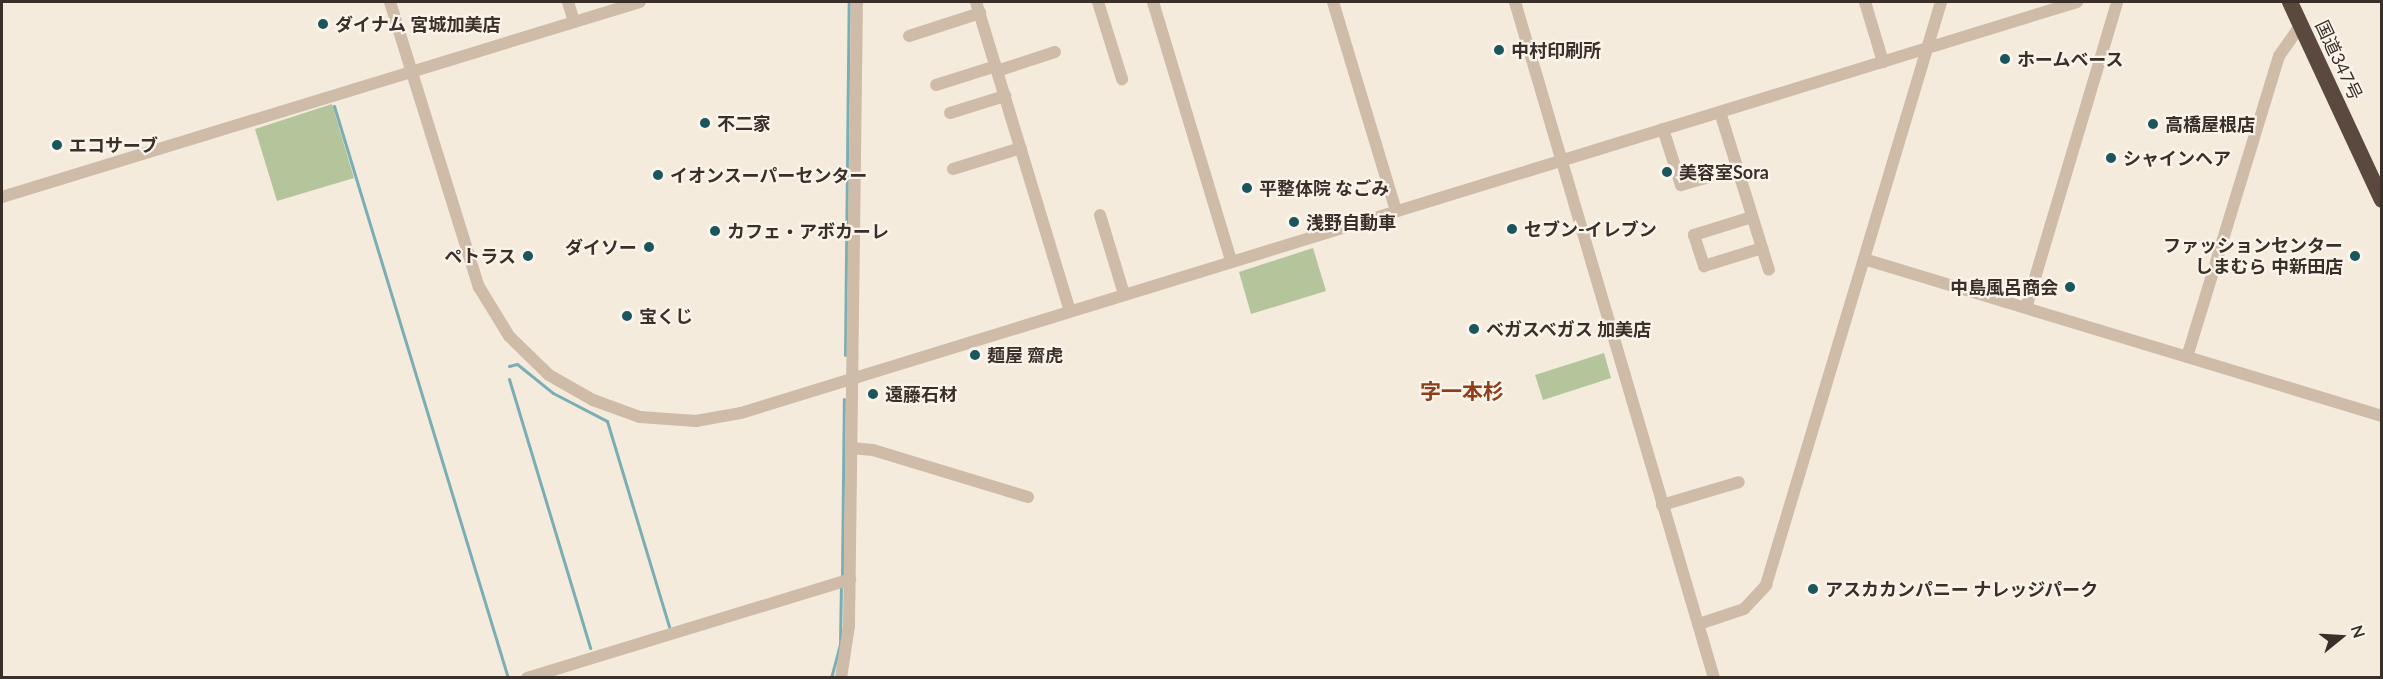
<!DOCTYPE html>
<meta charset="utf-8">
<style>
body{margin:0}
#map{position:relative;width:2383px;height:679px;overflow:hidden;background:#f4ebdd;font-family:Lato,"Noto Sans JP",sans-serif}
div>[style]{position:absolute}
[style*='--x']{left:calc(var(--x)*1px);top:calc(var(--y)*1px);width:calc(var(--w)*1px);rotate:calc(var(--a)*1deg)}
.green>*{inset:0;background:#b4c59c}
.stream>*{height:3px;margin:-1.5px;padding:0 1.5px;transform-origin:1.5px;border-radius:1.5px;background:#7aaeb4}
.minor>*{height:12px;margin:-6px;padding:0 6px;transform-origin:6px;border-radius:6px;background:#cebba8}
.highway>*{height:16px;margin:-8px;padding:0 8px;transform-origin:8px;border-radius:8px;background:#5b493f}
.dots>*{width:16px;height:16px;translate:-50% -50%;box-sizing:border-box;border:3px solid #fbf4ea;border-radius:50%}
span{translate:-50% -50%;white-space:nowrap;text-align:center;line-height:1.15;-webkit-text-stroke:4.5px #fbf4ea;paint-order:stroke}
.poi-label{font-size:18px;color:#3a2f29;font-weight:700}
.left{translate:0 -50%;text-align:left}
.right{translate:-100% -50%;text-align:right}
.street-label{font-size:18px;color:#3a2f29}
.quarter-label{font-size:21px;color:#8f3e1b;font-weight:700}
.frame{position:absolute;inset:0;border:3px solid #3a2f29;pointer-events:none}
.north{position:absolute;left:2311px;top:607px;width:60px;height:60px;-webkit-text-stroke:4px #fbf4ea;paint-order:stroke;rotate:72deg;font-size:16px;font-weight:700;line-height:24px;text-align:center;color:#3a2f29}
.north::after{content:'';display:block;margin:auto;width:21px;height:27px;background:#3a2f29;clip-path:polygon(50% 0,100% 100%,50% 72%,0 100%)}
</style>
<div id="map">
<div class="green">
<div style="clip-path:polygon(332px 104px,354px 178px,277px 201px,255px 129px)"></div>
<div style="clip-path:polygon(1313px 248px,1326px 291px,1251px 314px,1239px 272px)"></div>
<div style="clip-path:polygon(1604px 353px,1611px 378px,1543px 400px,1535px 375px)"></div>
</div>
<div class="stream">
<div style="--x:334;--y:106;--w:598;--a:73.08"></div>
<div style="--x:845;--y:355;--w:353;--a:-89.4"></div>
<div style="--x:509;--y:366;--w:8;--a:-14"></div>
<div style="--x:517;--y:364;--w:46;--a:38.9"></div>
<div style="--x:553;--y:393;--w:61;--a:27.4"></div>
<div style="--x:607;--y:421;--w:215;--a:73.2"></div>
<div style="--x:509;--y:379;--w:281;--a:73.2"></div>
<div style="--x:842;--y:577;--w:178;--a:-89.4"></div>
<div style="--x:831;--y:678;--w:34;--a:-75"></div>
<div style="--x:840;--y:645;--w:61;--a:-89.1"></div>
</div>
<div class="minor">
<div style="--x:390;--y:2;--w:299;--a:72.7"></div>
<div style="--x:479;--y:287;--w:57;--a:58.5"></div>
<div style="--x:509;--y:336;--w:56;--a:44.3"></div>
<div style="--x:549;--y:375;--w:51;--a:29.6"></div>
<div style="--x:593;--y:400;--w:50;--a:19.9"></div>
<div style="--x:640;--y:417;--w:56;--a:4.1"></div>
<div style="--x:696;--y:421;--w:46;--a:-10.1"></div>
<div style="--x:741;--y:413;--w:1398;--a:-17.1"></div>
<div style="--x:568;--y:2;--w:21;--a:73"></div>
<div style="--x:976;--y:2;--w:323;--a:73.1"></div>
<div style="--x:1098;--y:2;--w:81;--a:72.7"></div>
<div style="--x:1153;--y:2;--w:270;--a:73.2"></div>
<div style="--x:1333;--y:2;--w:218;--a:73.2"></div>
<div style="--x:1515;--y:2;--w:705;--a:73.6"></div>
<div style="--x:1865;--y:2;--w:63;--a:73.3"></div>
<div style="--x:909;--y:36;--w:75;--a:-17.9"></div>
<div style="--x:997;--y:71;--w:61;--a:-18.1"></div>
<div style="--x:936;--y:85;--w:63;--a:-17.6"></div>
<div style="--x:1720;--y:112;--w:165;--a:72.8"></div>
<div style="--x:950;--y:113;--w:58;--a:-17.2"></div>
<div style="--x:1663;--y:129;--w:59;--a:72.2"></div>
<div style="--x:1681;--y:185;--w:59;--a:-15.7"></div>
<div style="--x:953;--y:169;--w:71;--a:-17.2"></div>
<div style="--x:2;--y:197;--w:667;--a:-17"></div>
<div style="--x:1100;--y:215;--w:83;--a:73.1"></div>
<div style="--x:1752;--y:217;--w:61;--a:162.8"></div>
<div style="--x:1694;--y:235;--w:33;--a:72"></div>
<div style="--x:1704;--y:266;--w:61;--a:-17.2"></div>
<div style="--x:1864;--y:259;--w:541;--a:16.86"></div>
<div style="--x:2026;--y:308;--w:319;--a:-73.4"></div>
<div style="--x:2187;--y:357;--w:315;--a:-73"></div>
<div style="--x:2279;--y:56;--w:39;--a:-55"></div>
<div style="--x:851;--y:448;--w:22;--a:5"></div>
<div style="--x:873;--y:450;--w:162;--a:16.9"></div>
<div style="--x:1662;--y:505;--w:80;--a:-16.6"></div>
<div style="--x:1699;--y:624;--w:47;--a:-18.4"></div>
<div style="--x:1744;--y:609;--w:33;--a:-47"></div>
<div style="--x:1766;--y:585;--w:609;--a:-73.29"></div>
<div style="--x:527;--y:678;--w:338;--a:-17"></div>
<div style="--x:841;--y:678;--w:53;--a:-81.3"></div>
<div style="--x:849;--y:626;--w:624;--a:-89.27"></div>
</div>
<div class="highway">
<div style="--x:2290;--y:2;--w:218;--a:65.1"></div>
</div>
<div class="dots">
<div style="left:323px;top:24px;background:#1b565f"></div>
<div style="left:1499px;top:50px;background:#1b565f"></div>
<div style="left:2005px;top:59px;background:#1b565f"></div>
<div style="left:705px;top:123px;background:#1b565f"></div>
<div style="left:2153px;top:124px;background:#1b565f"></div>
<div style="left:57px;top:145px;background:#1b565f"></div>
<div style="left:2111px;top:158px;background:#1b565f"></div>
<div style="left:1667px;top:172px;background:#1b565f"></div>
<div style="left:658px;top:175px;background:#1b565f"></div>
<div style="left:1247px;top:188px;background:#1b565f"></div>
<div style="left:1294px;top:222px;background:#1b565f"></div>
<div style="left:1512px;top:229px;background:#1b565f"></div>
<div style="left:715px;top:231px;background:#1b565f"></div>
<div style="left:649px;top:247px;background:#1b565f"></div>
<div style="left:528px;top:256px;background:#1b565f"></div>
<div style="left:2355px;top:256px;background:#1b565f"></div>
<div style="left:2070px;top:287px;background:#1b565f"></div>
<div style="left:627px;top:316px;background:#1b565f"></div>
<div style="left:1474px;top:329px;background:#1b565f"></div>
<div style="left:975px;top:355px;background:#1b565f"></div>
<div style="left:873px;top:394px;background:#1b565f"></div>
<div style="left:1813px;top:589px;background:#1b565f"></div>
</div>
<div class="poi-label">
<span class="left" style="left:335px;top:24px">ダイナム 宮城加美店</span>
<span class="left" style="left:1511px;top:50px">中村印刷所</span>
<span class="left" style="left:2017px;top:59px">ホームベース</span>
<span class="left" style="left:717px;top:123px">不二家</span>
<span class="left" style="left:2165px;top:124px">高橋屋根店</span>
<span class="left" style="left:69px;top:145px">エコサーブ</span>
<span class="left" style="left:2123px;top:158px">シャインヘア</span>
<span class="left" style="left:1679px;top:172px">美容室Sora</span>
<span class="left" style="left:670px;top:175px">イオンスーパーセンター</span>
<span class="left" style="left:1259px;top:188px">平整体院 なごみ</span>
<span class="left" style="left:1306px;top:222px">浅野自動車</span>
<span class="left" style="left:1524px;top:229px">セブン-イレブン</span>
<span class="left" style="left:727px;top:231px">カフェ・アボカーレ</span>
<span class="right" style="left:2343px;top:256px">ファッションセンター<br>しまむら 中新田店</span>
<span class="right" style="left:637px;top:247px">ダイソー</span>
<span class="right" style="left:516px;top:256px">ペトラス</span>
<span class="right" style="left:2058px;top:287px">中島風呂商会</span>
<span class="left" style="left:639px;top:316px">宝くじ</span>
<span class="left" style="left:1486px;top:329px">ベガスベガス 加美店</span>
<span class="left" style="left:987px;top:355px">麺屋 齋虎</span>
<span class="left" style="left:885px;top:394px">遠藤石材</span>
<span class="left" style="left:1825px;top:589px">アスカカンパニー ナレッジパーク</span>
</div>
<div class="street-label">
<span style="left:2339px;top:60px;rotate:65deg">国道347号</span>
</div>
<div class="quarter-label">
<span style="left:1462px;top:391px">字一本杉</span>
</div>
<div class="frame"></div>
<div class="north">N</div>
</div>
